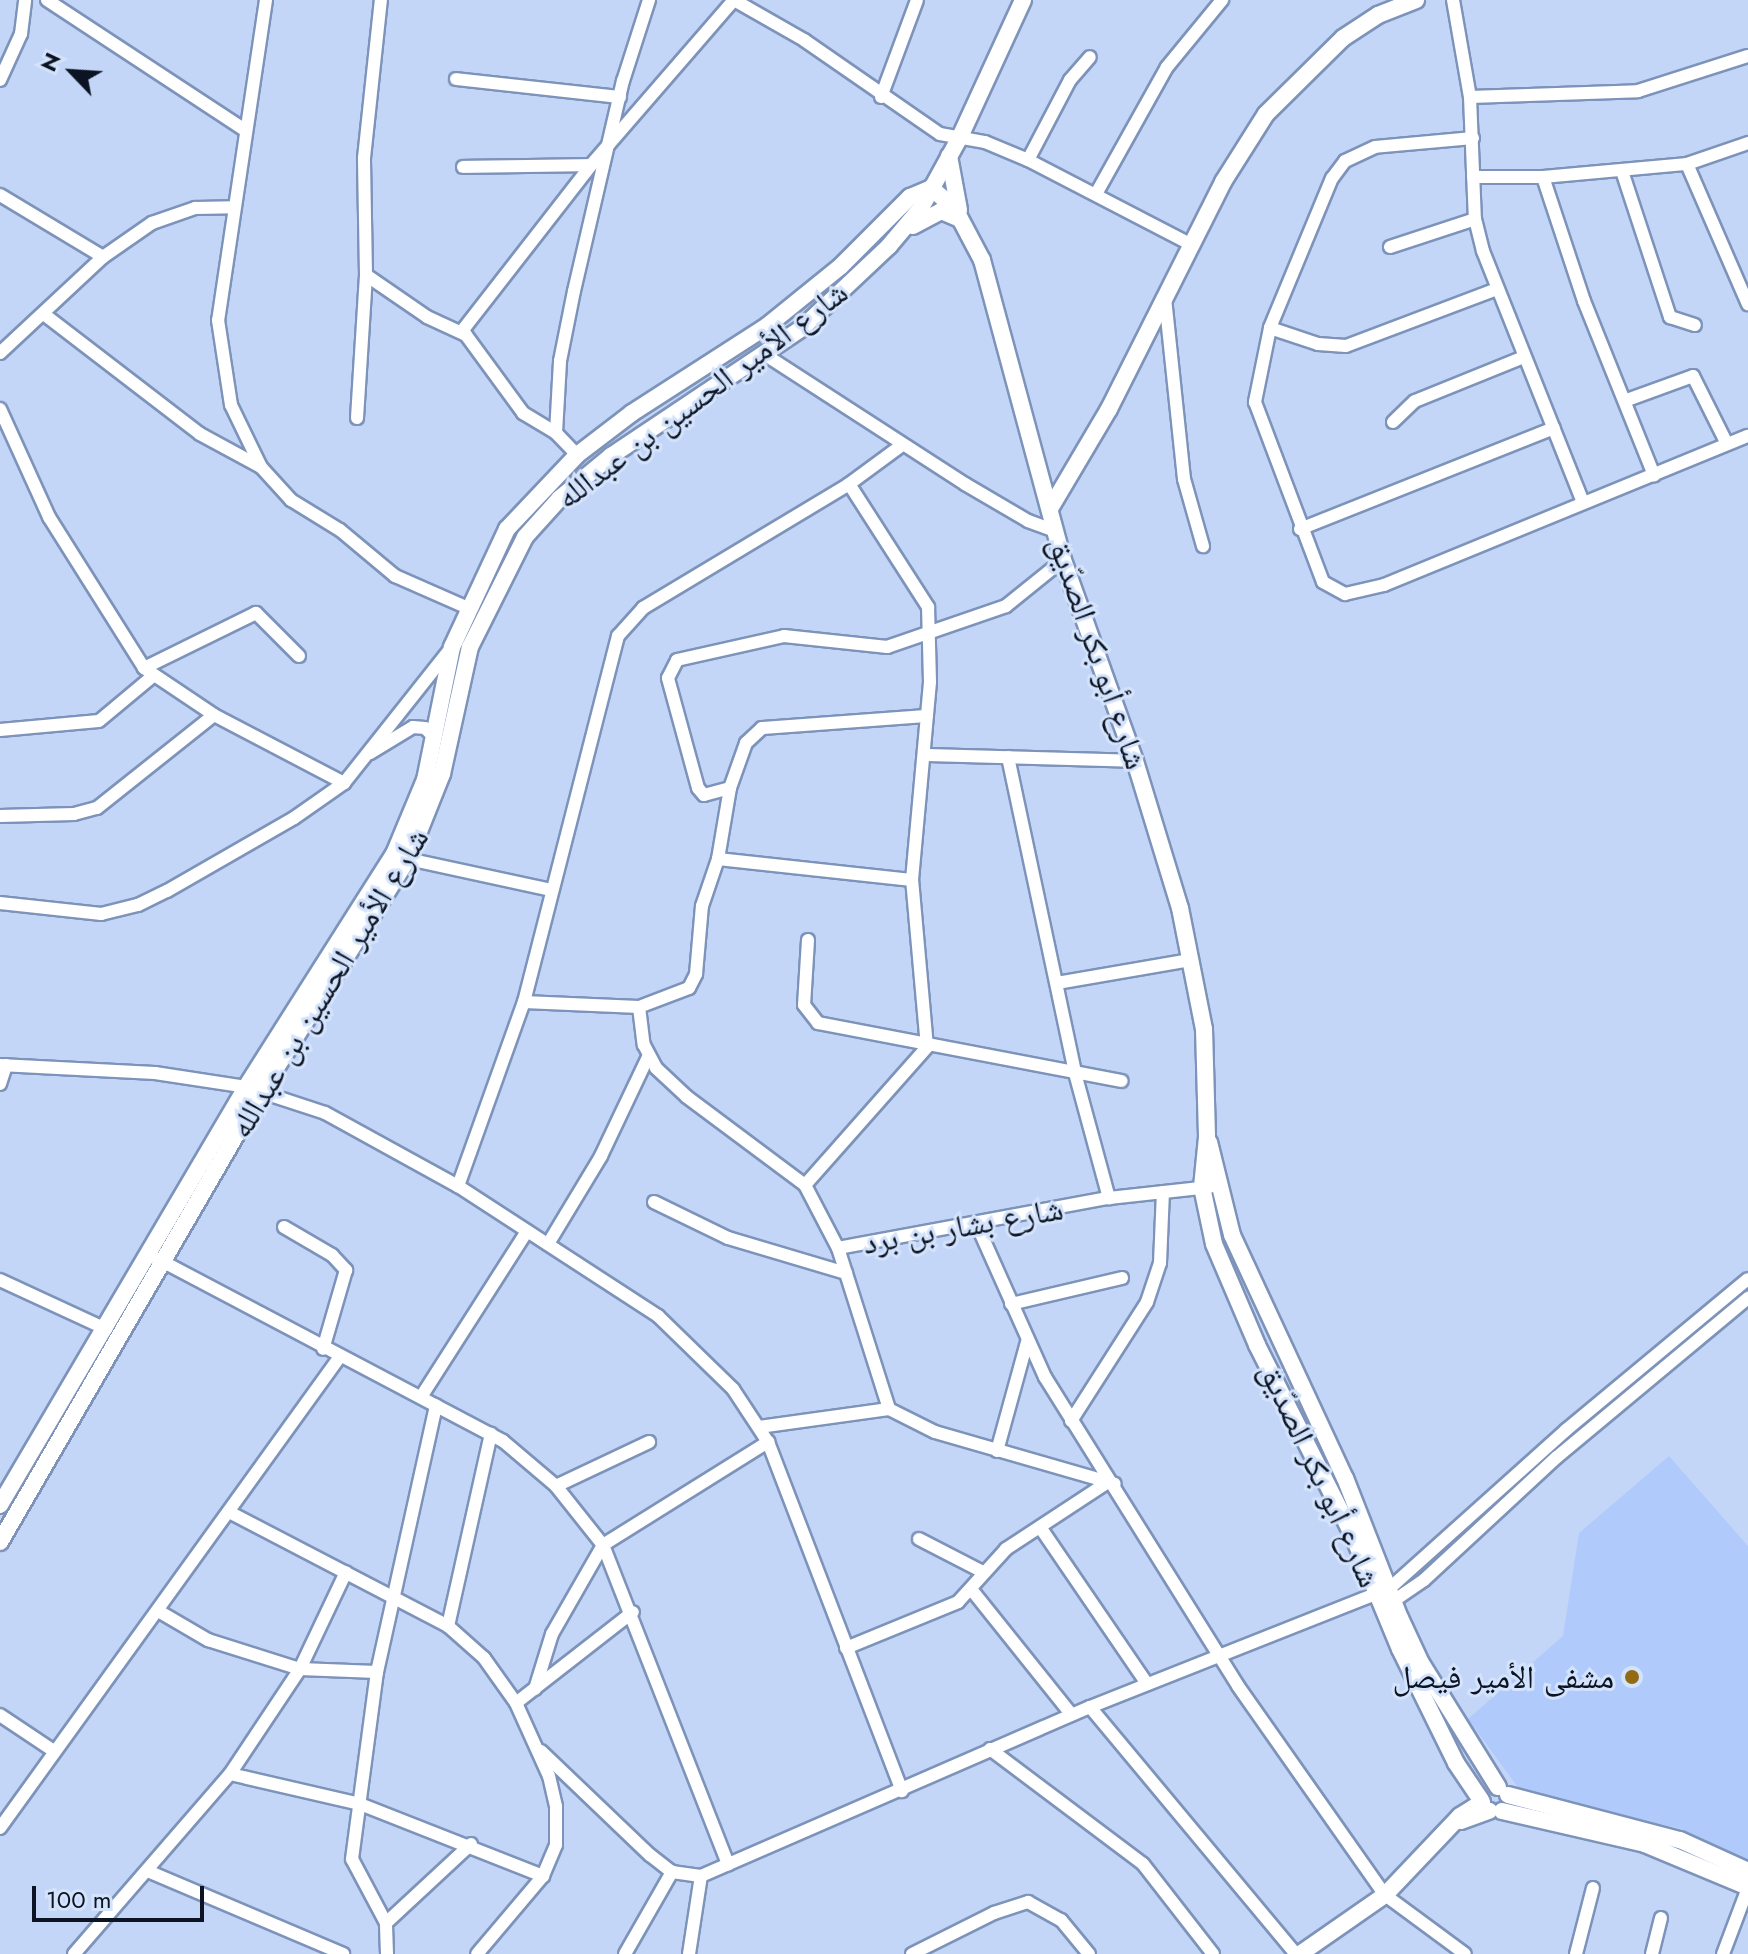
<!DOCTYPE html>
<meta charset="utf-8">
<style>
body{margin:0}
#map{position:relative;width:1748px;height:1954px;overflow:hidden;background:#c3d6f8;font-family:Jost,"Noto Naskh Arabic",sans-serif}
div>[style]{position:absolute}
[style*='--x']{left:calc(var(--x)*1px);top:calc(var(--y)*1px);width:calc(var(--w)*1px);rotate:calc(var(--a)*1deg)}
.built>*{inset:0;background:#b0cbfb}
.roads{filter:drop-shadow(2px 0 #7d93ba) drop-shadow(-2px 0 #7d93ba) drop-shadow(0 2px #7d93ba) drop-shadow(0 -2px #7d93ba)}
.minor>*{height:12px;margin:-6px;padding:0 6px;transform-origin:6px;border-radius:6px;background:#fff}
.tertiary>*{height:16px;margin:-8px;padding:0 8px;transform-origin:8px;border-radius:8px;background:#fff}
.dots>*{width:22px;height:22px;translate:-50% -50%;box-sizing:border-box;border:4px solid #d4e3fc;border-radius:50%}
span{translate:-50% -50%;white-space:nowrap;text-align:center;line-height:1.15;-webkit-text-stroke:6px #d4e3fc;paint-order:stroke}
.street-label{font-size:32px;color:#0c1423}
.poi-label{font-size:32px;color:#0c1423}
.right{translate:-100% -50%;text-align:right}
.north{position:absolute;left:32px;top:32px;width:80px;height:80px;-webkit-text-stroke:6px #d4e3fc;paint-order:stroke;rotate:295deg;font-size:22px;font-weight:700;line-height:32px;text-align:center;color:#0c1423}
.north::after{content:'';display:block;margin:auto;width:28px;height:36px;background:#0c1423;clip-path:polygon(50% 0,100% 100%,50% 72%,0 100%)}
.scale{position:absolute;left:32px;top:1886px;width:172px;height:36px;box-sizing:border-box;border:4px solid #0c1423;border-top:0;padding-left:10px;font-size:24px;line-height:28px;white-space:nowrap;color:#0c1423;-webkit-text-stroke:6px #d4e3fc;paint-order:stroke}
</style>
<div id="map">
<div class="built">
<div style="clip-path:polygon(1669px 1456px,1748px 1546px,1748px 1865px,1682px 1829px,1522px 1793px,1468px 1719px,1563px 1636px,1579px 1533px)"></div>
</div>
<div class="roads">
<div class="minor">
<div style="--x:47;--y:0;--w:237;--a:33.3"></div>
<div style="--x:266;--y:0;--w:324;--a:98.5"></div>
<div style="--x:218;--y:320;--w:86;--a:81.3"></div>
<div style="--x:231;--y:405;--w:69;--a:64.2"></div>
<div style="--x:261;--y:467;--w:45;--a:47.7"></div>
<div style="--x:291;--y:500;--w:57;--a:31.5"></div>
<div style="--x:340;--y:530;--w:72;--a:39.9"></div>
<div style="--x:395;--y:576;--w:80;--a:23.7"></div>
<div style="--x:734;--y:0;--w:81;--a:29.7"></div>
<div style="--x:804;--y:40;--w:165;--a:34.7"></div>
<div style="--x:940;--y:134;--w:46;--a:10.1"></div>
<div style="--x:985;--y:142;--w:47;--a:22.7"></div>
<div style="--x:1028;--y:160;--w:182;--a:27.4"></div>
<div style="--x:1453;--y:0;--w:98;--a:80.1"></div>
<div style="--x:1470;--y:97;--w:122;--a:87.7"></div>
<div style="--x:1475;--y:219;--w:33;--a:76"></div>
<div style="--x:1483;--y:251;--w:270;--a:68.3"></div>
<div style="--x:456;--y:79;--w:165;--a:6.3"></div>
<div style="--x:0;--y:80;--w:51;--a:-65.5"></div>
<div style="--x:21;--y:34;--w:34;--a:-83"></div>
<div style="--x:881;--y:97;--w:103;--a:-69.6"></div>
<div style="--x:1470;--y:97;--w:168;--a:-2"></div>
<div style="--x:1638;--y:91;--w:115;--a:-17.7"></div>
<div style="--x:1473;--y:138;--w:98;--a:174.8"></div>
<div style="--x:1375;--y:147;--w:33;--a:155"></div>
<div style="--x:1345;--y:161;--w:21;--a:127"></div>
<div style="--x:1332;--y:178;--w:162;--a:112.5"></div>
<div style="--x:1270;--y:328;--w:76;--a:101.5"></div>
<div style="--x:1255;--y:402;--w:192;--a:69.3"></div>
<div style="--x:1323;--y:582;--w:25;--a:29"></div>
<div style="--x:1345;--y:594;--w:40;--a:-13"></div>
<div style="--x:1384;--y:585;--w:393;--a:-22.3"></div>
<div style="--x:1028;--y:160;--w:90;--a:-62.3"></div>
<div style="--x:1070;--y:80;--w:30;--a:-49"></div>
<div style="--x:1687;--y:164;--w:153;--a:66.5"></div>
<div style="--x:463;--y:167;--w:128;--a:-0.9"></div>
<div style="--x:1622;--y:171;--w:154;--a:71.8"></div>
<div style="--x:1670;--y:317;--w:26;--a:18"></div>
<div style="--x:1473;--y:177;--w:70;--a:0"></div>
<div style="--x:1543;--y:177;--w:145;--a:-5.2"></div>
<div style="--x:1687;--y:164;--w:65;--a:-19"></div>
<div style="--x:1543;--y:177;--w:131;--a:71.7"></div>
<div style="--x:1584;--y:301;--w:188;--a:68.1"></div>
<div style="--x:1096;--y:194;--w:145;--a:-60.8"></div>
<div style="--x:1167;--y:67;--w:87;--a:-50.6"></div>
<div style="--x:0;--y:195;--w:120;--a:31"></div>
<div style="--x:1390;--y:247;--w:89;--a:-18.2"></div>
<div style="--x:366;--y:275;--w:74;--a:34.5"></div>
<div style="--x:427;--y:317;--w:43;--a:24.8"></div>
<div style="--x:466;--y:335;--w:97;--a:53.8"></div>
<div style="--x:523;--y:413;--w:39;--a:31"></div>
<div style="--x:556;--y:433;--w:30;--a:46"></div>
<div style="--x:1165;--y:298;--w:182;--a:84"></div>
<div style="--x:1184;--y:479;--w:70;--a:74.2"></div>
<div style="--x:45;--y:315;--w:195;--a:37.5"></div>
<div style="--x:200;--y:434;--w:69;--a:28.4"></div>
<div style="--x:1270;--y:328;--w:51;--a:18.4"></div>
<div style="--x:1318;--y:344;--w:28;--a:4"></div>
<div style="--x:1346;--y:346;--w:161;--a:-20.7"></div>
<div style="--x:462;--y:331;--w:210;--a:-52.1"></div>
<div style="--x:591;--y:165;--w:218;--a:-49.1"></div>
<div style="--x:0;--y:353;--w:141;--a:-43"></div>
<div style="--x:103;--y:257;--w:60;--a:-34.8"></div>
<div style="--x:152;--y:223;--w:46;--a:-19.2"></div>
<div style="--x:195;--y:208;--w:39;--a:-1"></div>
<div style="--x:764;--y:354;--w:239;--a:32.9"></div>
<div style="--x:965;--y:484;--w:73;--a:30.4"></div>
<div style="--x:1028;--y:521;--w:30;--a:20"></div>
<div style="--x:1627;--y:400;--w:70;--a:-20"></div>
<div style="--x:1693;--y:376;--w:76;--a:63.4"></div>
<div style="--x:0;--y:409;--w:119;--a:65.6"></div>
<div style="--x:49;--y:517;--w:178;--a:57.8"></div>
<div style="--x:357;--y:418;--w:143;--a:-86.4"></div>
<div style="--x:366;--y:275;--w:117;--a:-91"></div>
<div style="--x:364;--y:158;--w:159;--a:-83.9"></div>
<div style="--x:1393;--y:422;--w:30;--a:-44"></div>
<div style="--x:1415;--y:401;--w:118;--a:-22"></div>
<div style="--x:556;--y:433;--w:72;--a:-86.8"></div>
<div style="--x:560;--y:361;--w:71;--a:-78.7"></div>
<div style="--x:574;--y:291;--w:216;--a:-76.9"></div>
<div style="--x:623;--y:81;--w:85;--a:-72.2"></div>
<div style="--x:1300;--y:529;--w:273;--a:-21.7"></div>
<div style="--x:299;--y:656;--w:61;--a:-135"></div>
<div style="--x:256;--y:613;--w:125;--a:153.8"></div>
<div style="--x:144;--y:668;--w:84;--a:33.9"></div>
<div style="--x:214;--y:715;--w:147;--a:27.6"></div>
<div style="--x:0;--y:730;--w:99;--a:-5.2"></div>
<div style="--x:99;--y:721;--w:70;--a:-39.8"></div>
<div style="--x:370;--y:753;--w:50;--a:-31.2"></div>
<div style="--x:413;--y:727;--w:12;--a:5"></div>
<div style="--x:425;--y:728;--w:14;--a:45"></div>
<div style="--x:925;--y:755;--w:210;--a:1.6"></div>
<div style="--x:1008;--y:757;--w:323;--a:78"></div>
<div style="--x:1075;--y:1073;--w:130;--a:74.8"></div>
<div style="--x:730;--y:788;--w:27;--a:165"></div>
<div style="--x:704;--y:795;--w:9;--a:-131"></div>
<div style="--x:698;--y:788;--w:114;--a:-105.3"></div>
<div style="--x:668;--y:678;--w:20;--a:-63"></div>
<div style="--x:677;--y:660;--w:110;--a:-12.6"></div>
<div style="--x:784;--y:636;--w:104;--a:6.1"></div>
<div style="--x:887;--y:647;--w:126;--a:-19"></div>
<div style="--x:1006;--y:606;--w:73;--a:-38.9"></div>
<div style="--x:0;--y:816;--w:74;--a:-1.5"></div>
<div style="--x:74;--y:814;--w:24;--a:-15"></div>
<div style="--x:97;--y:808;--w:149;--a:-38.5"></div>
<div style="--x:408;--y:859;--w:146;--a:12.2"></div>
<div style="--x:718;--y:859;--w:195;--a:6.2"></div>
<div style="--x:0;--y:903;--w:102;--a:6.2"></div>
<div style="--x:101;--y:914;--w:38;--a:-14"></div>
<div style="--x:138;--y:905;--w:32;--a:-26"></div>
<div style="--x:167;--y:891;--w:146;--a:-29.9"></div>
<div style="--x:294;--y:818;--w:61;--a:-35"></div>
<div style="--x:344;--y:783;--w:172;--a:-51.6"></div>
<div style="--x:808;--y:940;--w:65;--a:93.5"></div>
<div style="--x:804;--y:1005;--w:23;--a:52"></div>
<div style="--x:818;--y:1023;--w:309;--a:10.8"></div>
<div style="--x:1057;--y:983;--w:135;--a:-9.8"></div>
<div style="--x:524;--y:1002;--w:115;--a:2.5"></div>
<div style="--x:639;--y:1007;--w:53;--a:-20.8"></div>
<div style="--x:689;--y:988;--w:16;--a:-63"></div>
<div style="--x:696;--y:974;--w:68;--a:-85"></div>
<div style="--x:702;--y:906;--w:50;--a:-71.2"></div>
<div style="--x:718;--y:859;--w:72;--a:-80.4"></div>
<div style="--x:730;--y:788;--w:48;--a:-70.4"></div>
<div style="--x:746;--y:743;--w:22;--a:-43"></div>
<div style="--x:762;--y:728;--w:165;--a:-4.2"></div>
<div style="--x:639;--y:1007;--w:38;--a:83"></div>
<div style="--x:644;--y:1045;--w:26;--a:62"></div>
<div style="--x:656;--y:1068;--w:42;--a:43.1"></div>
<div style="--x:687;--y:1097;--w:147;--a:36.7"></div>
<div style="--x:805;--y:1185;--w:71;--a:62.4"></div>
<div style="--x:838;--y:1248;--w:169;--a:72.4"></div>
<div style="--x:889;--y:1409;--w:51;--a:26.6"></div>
<div style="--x:935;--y:1432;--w:187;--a:16.1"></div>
<div style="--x:0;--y:1065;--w:155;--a:3"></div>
<div style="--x:155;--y:1073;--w:92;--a:8.7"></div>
<div style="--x:246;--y:1087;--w:83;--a:18.2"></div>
<div style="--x:325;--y:1113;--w:152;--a:28.8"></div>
<div style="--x:458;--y:1186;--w:239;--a:33"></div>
<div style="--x:658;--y:1316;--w:105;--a:44.2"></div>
<div style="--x:733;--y:1389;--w:64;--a:56.6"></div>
<div style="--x:768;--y:1442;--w:374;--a:69"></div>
<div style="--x:0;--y:1084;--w:20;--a:-72"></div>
<div style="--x:805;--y:1185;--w:184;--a:-48.5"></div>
<div style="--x:927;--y:1047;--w:168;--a:-95.1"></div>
<div style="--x:912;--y:880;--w:199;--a:-84.8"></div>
<div style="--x:930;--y:682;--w:75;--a:-91.5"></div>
<div style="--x:928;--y:607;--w:146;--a:-122.7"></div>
<div style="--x:458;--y:1186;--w:195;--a:-70.3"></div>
<div style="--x:524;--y:1002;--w:378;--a:-75.6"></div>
<div style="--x:618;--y:636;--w:38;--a:-48"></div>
<div style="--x:643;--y:608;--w:240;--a:-31"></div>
<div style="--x:849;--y:484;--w:66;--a:-36.3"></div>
<div style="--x:654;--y:1202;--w:82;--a:25.9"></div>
<div style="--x:728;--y:1238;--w:123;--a:16.5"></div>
<div style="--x:977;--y:1225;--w:167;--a:65.9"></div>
<div style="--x:1045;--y:1377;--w:364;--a:58"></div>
<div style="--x:1238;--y:1686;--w:256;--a:54.9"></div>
<div style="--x:1385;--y:1895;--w:99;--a:36.4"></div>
<div style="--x:284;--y:1227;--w:56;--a:30.3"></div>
<div style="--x:332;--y:1255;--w:21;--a:47"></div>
<div style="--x:346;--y:1270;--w:82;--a:106.2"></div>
<div style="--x:548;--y:1244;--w:103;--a:-58.9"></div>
<div style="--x:601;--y:1156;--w:110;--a:-64.6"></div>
<div style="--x:838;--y:1248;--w:276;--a:-10.5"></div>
<div style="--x:1109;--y:1198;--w:101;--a:-6.3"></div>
<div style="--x:156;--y:1258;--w:392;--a:27.8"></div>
<div style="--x:503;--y:1441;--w:70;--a:40.3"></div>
<div style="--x:556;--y:1486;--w:75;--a:51.5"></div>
<div style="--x:603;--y:1545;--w:343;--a:68.6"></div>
<div style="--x:0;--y:1280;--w:117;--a:24.8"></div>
<div style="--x:1011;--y:1304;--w:114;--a:-13.2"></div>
<div style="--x:421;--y:1397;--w:197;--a:-57.4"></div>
<div style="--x:1071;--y:1421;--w:141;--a:-57.4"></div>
<div style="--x:1147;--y:1302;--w:41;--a:-71.6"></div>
<div style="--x:1160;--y:1263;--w:71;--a:-87.6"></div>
<div style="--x:759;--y:1427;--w:131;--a:-7.9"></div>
<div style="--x:997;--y:1451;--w:113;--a:-74.6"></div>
<div style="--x:556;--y:1486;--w:103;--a:-25.3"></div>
<div style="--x:231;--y:1513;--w:245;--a:27.5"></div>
<div style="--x:448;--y:1626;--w:48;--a:41.6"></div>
<div style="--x:484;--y:1658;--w:55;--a:54.6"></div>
<div style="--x:516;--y:1703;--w:80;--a:65.7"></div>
<div style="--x:549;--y:1776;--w:31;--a:77"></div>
<div style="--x:556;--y:1806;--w:39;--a:90"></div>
<div style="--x:556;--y:1845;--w:34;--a:113"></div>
<div style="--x:543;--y:1876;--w:102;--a:130.2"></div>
<div style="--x:1040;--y:1527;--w:190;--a:55.7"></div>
<div style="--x:919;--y:1539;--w:72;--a:27.3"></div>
<div style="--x:971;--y:1589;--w:161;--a:51.3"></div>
<div style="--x:1389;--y:1604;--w:42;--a:-34.4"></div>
<div style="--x:1424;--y:1580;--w:181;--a:-42.8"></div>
<div style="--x:1557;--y:1457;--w:249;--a:-39.8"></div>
<div style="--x:160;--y:1612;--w:56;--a:30.3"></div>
<div style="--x:208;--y:1640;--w:96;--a:17.5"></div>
<div style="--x:300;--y:1669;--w:77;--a:2.2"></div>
<div style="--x:448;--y:1626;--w:197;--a:-77.4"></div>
<div style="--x:846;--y:1648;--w:121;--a:-22.3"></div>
<div style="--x:958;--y:1602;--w:72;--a:-47.8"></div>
<div style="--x:1006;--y:1549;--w:122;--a:-33.3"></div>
<div style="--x:535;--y:1689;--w:58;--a:-72.8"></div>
<div style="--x:552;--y:1634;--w:103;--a:-60.2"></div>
<div style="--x:603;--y:1545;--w:195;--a:-32"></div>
<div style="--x:516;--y:1703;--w:148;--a:-37.9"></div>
<div style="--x:1090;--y:1707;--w:322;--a:50.2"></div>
<div style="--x:0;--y:1715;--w:65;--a:33.7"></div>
<div style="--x:990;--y:1749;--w:191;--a:36.9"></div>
<div style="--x:1143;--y:1864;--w:114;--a:52.1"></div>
<div style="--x:541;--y:1751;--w:151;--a:43.7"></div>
<div style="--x:650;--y:1855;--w:28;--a:38"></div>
<div style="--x:672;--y:1872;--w:29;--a:8"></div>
<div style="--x:701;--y:1876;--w:424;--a:-23.5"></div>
<div style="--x:1090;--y:1707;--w:323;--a:-21.6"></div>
<div style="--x:1390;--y:1588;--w:237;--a:-41.9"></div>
<div style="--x:1566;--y:1430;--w:236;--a:-39.7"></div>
<div style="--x:230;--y:1774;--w:133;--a:13"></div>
<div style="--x:360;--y:1804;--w:197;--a:21.5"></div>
<div style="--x:0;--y:1828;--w:580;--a:-54.2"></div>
<div style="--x:150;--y:1872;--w:210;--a:23"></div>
<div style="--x:386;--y:1923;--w:116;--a:-42.9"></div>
<div style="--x:74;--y:1954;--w:238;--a:-49.1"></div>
<div style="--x:230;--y:1774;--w:126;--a:-56.3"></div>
<div style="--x:300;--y:1669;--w:107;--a:-64.6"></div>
<div style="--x:387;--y:1954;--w:31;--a:-92"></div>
<div style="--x:386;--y:1923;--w:72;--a:-118"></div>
<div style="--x:352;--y:1859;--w:189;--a:-82.4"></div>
<div style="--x:377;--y:1672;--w:273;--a:-77.5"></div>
<div style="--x:625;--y:1954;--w:95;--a:-60.2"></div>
<div style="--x:689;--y:1954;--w:79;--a:-81.3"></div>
<div style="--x:912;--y:1954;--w:92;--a:-26.6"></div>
<div style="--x:994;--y:1913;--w:36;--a:-18"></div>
<div style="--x:1028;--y:1902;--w:38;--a:29"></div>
<div style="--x:1061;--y:1920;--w:44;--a:50.5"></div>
<div style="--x:1576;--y:1954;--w:68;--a:-75.6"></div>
<div style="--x:1652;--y:1954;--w:37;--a:-76"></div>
<div style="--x:1723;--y:1954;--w:71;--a:-69.3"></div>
</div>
<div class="tertiary">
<div style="--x:949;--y:156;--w:55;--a:79.5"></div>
<div style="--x:931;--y:188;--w:30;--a:40"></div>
<div style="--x:954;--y:207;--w:60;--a:62.2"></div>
<div style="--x:982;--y:260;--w:311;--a:74.9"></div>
<div style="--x:1063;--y:560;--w:214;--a:70.3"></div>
<div style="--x:1135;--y:761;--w:154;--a:73"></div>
<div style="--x:1180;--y:908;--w:123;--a:78.8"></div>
<div style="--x:1204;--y:1029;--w:108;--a:88.4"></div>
<div style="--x:1207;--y:1137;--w:50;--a:95.7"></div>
<div style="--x:1202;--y:1187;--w:58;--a:78.1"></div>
<div style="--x:1214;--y:1244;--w:110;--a:66.9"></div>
<div style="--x:1257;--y:1345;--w:216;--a:63.3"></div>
<div style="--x:1354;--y:1538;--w:120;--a:67.5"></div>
<div style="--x:1400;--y:1649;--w:127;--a:63.8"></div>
<div style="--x:1456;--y:1763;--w:45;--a:56"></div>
<div style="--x:913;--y:226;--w:32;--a:-28"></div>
<div style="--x:941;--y:211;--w:21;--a:23"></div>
<div style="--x:1051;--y:507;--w:114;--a:-59.4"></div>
<div style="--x:1109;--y:409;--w:254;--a:-63.3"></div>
<div style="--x:1223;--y:182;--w:80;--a:-57.7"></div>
<div style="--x:1266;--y:114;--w:108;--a:-44.6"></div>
<div style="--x:1343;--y:38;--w:42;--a:-33.3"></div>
<div style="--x:1378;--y:15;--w:41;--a:-21.5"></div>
<div style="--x:1209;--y:1142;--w:96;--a:76.1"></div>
<div style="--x:1232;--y:1235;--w:268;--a:65.1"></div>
<div style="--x:1345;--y:1478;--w:150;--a:68.6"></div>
<div style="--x:1400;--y:1618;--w:50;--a:65"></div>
<div style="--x:1421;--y:1663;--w:146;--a:58.2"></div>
<div style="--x:0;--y:1505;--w:485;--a:-59.5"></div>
<div style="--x:246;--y:1087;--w:276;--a:-57.6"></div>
<div style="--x:394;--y:854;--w:80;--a:-67.3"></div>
<div style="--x:425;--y:780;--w:136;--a:-78.5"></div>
<div style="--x:452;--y:647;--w:130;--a:-65"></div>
<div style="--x:507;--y:529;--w:102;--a:-46.6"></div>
<div style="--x:577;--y:455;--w:69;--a:-37.4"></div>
<div style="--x:632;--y:413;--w:161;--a:-32.8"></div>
<div style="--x:767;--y:326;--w:95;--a:-39"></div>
<div style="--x:841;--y:266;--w:98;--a:-45"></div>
<div style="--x:910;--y:197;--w:23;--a:-23"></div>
<div style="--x:0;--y:1542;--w:520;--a:-59.89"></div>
<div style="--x:261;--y:1092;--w:275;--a:-57.8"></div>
<div style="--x:408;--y:859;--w:92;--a:-68.2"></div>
<div style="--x:442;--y:774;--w:130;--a:-77.6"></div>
<div style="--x:470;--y:647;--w:123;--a:-63.4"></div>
<div style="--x:525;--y:537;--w:52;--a:-48.1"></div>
<div style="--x:560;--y:498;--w:66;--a:-39.5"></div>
<div style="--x:611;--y:456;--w:230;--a:-33.8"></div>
<div style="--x:802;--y:328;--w:120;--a:-43.3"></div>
<div style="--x:889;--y:246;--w:50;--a:-49.9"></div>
<div style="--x:921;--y:208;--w:81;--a:-61.2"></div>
<div style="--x:960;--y:137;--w:151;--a:-65.3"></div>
<div style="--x:1508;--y:1795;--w:178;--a:14.7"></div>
<div style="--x:1680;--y:1840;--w:75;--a:24.5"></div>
<div style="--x:1502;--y:1811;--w:147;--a:13"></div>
<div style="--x:1645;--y:1844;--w:112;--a:22.7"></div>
<div style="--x:1461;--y:1821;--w:30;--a:-20"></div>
<div style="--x:1300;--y:1954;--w:103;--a:-34.8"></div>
<div style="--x:1385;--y:1895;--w:109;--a:-46.5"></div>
<div style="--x:1460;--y:1816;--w:26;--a:-32"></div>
</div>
</div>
<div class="dots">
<div style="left:1632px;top:1677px;background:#916a11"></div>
</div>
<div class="street-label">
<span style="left:702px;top:395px;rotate:-37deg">شارع الأمير الحسين بن عبدالله</span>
<span style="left:1098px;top:653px;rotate:71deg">شارع أبو بكر الصدّيق</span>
<span style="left:329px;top:983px;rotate:-59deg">شارع الأمير الحسين بن عبدالله</span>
<span style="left:963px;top:1226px;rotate:-10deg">شارع بشار بن برد</span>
<span style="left:1320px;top:1475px;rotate:65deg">شارع أبو بكر الصدّيق</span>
</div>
<div class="poi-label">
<span class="right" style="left:1614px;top:1677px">مشفى الأمير فيصل</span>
</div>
<div class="north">N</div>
<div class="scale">100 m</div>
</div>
